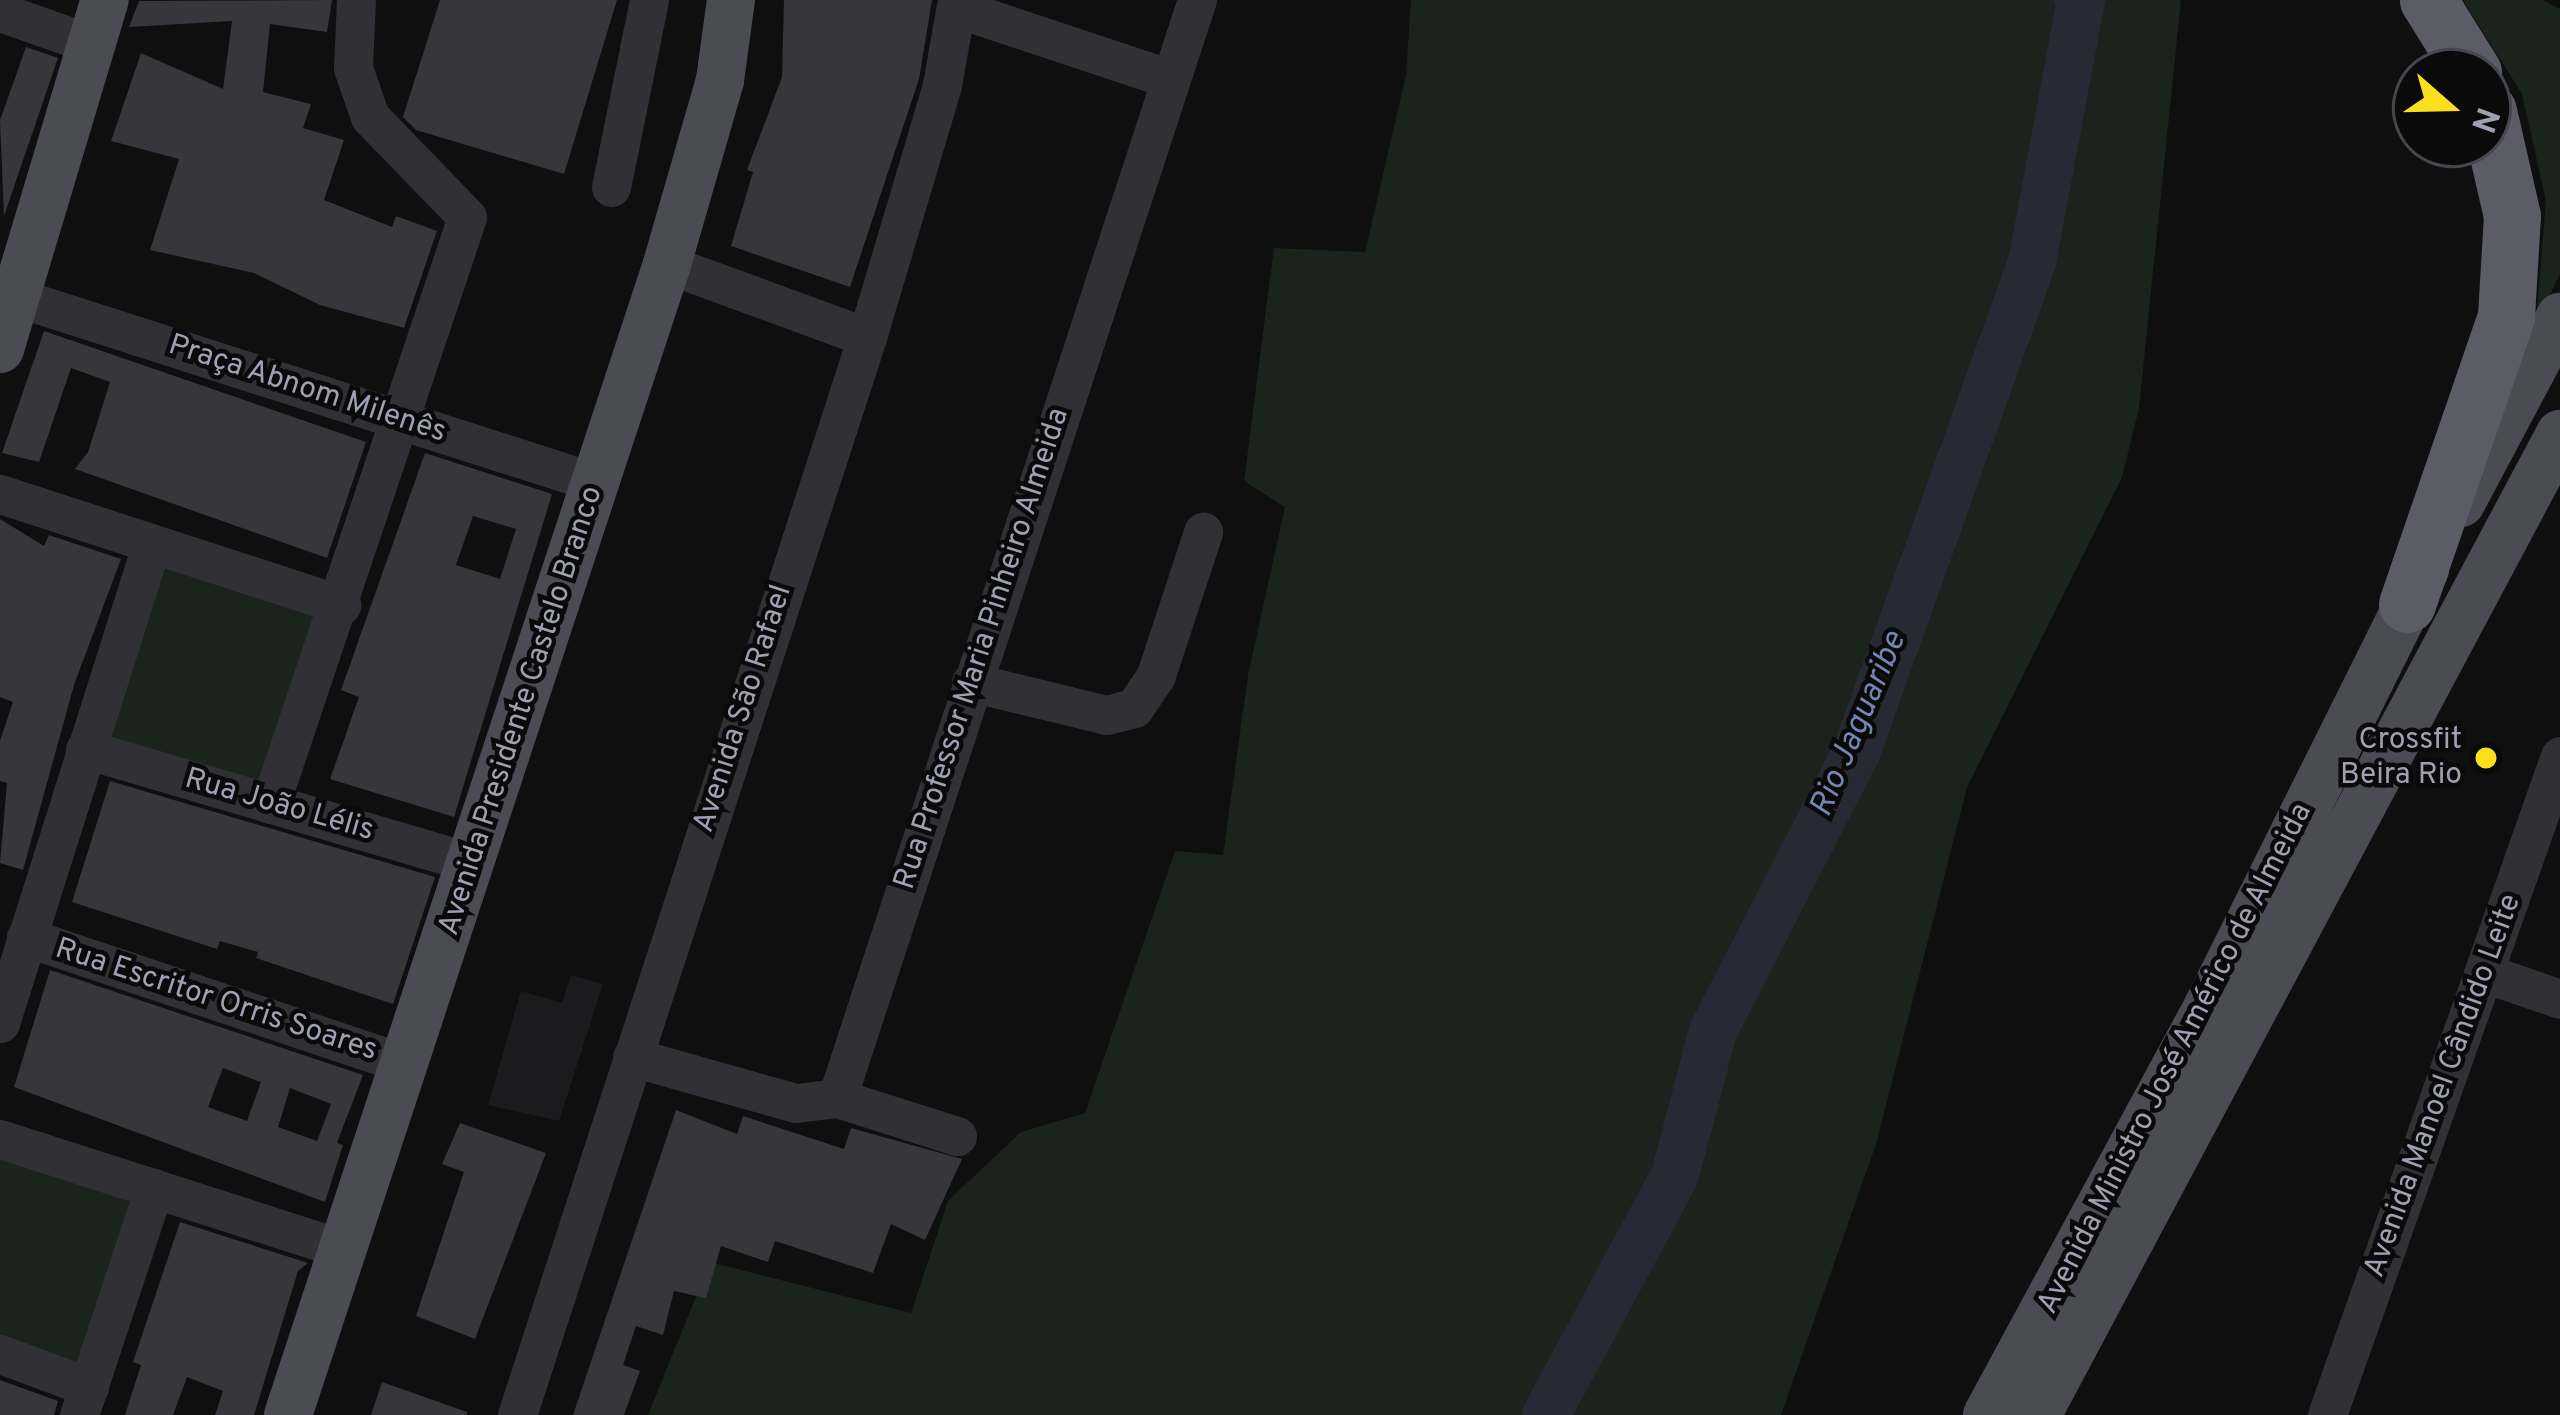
<!DOCTYPE html>
<meta charset="utf-8">
<style>
body{margin:0}
#map{position:relative;width:2560px;height:1415px;overflow:hidden;background:#0f0f10;font-family:Overpass,sans-serif}
div>[style]{position:absolute}
[style*='--x']{left:calc(var(--x)*1px);top:calc(var(--y)*1px);width:calc(var(--w)*1px);rotate:calc(var(--a)*1deg)}
.built>*{inset:0;background:#1b1b1d}
.green>*{inset:0;background:#1b231d}
.stream>*{height:8px;margin:-4px;padding:0 4px;transform-origin:4px;border-radius:4px;background:#252a34}
.river>*{height:48px;margin:-24px;padding:0 24px;transform-origin:24px;border-radius:24px;background:#252a34}
.building>*{inset:0;background:#36363b}
.minor>*{height:39px;margin:-19.5px;padding:0 19.5px;transform-origin:19.5px;border-radius:19.5px;background:#303035}
.major>*{height:48px;margin:-24px;padding:0 24px;transform-origin:24px;border-radius:24px;background:#4b4b54}
.highway>*{height:57px;margin:-28.5px;padding:0 28.5px;transform-origin:28.5px;border-radius:28.5px;background:#5b5c66}
.dots>*{width:33px;height:33px;translate:-50% -50%;box-sizing:border-box;border:6px solid #0a0a0b;border-radius:50%}
span{translate:-50% -50%;white-space:nowrap;text-align:center;line-height:1.15;-webkit-text-stroke:9px #0a0a0b;paint-order:stroke}
.street-label{font-size:30px;color:#9fa1b2}
.poi-label{font-size:30px;color:#9fa1b2}
.right{translate:-100% -50%;text-align:right}
.water-label{font-size:33px;color:#7386b0;font-style:italic}
.north{position:absolute;left:2392px;top:48px;width:120px;height:120px;box-sizing:border-box;background:#0a0a0b;border:3px solid #46464e;border-radius:50%;rotate:110deg;font-size:33px;font-weight:700;line-height:48px;text-align:center;color:#9fa1b2}
.north::after{content:'';display:block;margin:auto;width:42px;height:54px;background:#fadf1d;clip-path:polygon(50% 0,100% 100%,50% 72%,0 100%)}
</style>
<div id="map">
<div class="built">
<div style="clip-path:polygon(571px 975px,603px 984px,559px 1121px,488px 1105px,521px 991px,562px 1003px)"></div>
</div>
<div class="green">
<div style="clip-path:polygon(1411px 0,2181px 0,2139px 408px,2122px 477px,1967px 787px,1877px 1141px,1781px 1415px,648px 1415px,710px 1262px,911px 1313px,948px 1201px,1021px 1132px,1085px 1113px,1175px 851px,1223px 855px,1248px 675px,1285px 507px,1244px 481px,1274px 248px,1365px 252px,1406px 75px)"></div>
<div style="clip-path:polygon(2463px 0,2542px 0,2560px 9px,2560px 274px,2536px 323px,2546px 201px,2522px 94px)"></div>
<div style="clip-path:polygon(156px 561px,321px 618px,263px 792px,99px 740px)"></div>
<div style="clip-path:polygon(0 1139px,144px 1190px,81px 1370px,0 1342px)"></div>
</div>
<div class="stream">
<div style="--x:2058;--y:0;--w:45;--a:70.3"></div>
</div>
<div class="river">
<div style="--x:1546;--y:1415;--w:272;--a:-61.7"></div>
<div style="--x:1675;--y:1175;--w:149;--a:-75.2"></div>
<div style="--x:1713;--y:1031;--w:313;--a:-62.8"></div>
<div style="--x:1856;--y:753;--w:522;--a:-70.28"></div>
<div style="--x:2032;--y:262;--w:267;--a:-79.4"></div>
</div>
<div class="building">
<div style="clip-path:polygon(332px 0,327px 32px,270px 24px,263px 92px,311px 104px,303px 128px,344px 140px,324px 200px,392px 227px,396px 216px,437px 231px,404px 328px,320px 305px,254px 273px,150px 250px,179px 159px,111px 141px,141px 53px,223px 89px,232px 21px,129px 27px,139px 1px)"></div>
<div style="clip-path:polygon(440px 0,617px 0,564px 174px,416px 130px,403px 117px)"></div>
<div style="clip-path:polygon(784px 0,932px 0,919px 79px,850px 287px,731px 246px,753px 172px,747px 170px,782px 77px)"></div>
<div style="clip-path:polygon(26px 47px,58px 58px,4px 216px,0 120px)"></div>
<div style="clip-path:polygon(44px 331px,366px 442px,327px 558px,75px 469px,88px 452px,110px 382px,71px 368px,39px 462px,2px 453px)"></div>
<div style="clip-path:polygon(evenodd,425px 453px,552px 494px,454px 817px,330px 779px,359px 697px,341px 690px,425px 453px,473px 516px,516px 529px,500px 579px,456px 565px,473px 516px)"></div>
<div style="clip-path:polygon(0 519px,44px 546px,49px 535px,121px 559px,74px 685px,23px 870px,0 863px,7px 783px,0 781px,0 741px,13px 702px,0 697px)"></div>
<div style="clip-path:polygon(110px 781px,435px 877px,393px 1004px,256px 958px,258px 952px,220px 941px,217px 949px,72px 902px)"></div>
<div style="clip-path:polygon(evenodd,50px 970px,363px 1075px,337px 1143px,343px 1145px,325px 1202px,14px 1087px,50px 970px,223px 1068px,261px 1082px,247px 1121px,208px 1107px,223px 1068px,50px 970px,290px 1088px,331px 1104px,317px 1141px,278px 1127px,290px 1088px)"></div>
<div style="clip-path:polygon(676px 1110px,737px 1134px,743px 1116px,844px 1149px,851px 1128px,962px 1159px,925px 1240px,891px 1224px,873px 1273px,775px 1241px,768px 1262px,721px 1246px,706px 1298px,674px 1291px,663px 1335px,636px 1326px,623px 1365px,640px 1371px,624px 1415px,573px 1415px)"></div>
<div style="clip-path:polygon(460px 1123px,546px 1153px,475px 1339px,416px 1316px,464px 1172px,442px 1164px)"></div>
<div style="clip-path:polygon(180px 1222px,308px 1263px,298px 1271px,254px 1415px,215px 1415px,223px 1391px,187px 1377px,173px 1415px,125px 1415px,141px 1365px,133px 1362px)"></div>
<div style="clip-path:polygon(0 1380px,58px 1401px,54px 1415px,0 1415px)"></div>
<div style="clip-path:polygon(382px 1382px,467px 1412px,467px 1415px,371px 1415px)"></div>
</div>
<div class="minor">
<div style="--x:957;--y:8;--w:225;--a:18.4"></div>
<div style="--x:0;--y:12;--w:100;--a:19.3"></div>
<div style="--x:611;--y:187;--w:191;--a:-78.5"></div>
<div style="--x:667;--y:264;--w:213;--a:20.1"></div>
<div style="--x:16;--y:297;--w:610;--a:17.75"></div>
<div style="--x:0;--y:494;--w:359;--a:18"></div>
<div style="--x:971;--y:682;--w:139;--a:13.7"></div>
<div style="--x:1106;--y:715;--w:29;--a:-14"></div>
<div style="--x:1134;--y:708;--w:40;--a:-56"></div>
<div style="--x:1156;--y:675;--w:151;--a:-71.8"></div>
<div style="--x:85;--y:749;--w:404;--a:16.4"></div>
<div style="--x:270;--y:804;--w:619;--a:-71.45"></div>
<div style="--x:467;--y:217;--w:139;--a:-134.1"></div>
<div style="--x:370;--y:117;--w:52;--a:-109.1"></div>
<div style="--x:353;--y:68;--w:68;--a:-87.5"></div>
<div style="--x:26;--y:937;--w:401;--a:18.5"></div>
<div style="--x:2485;--y:973;--w:79;--a:19.1"></div>
<div style="--x:0;--y:1023;--w:503;--a:-72.43"></div>
<div style="--x:632;--y:1057;--w:170;--a:15.7"></div>
<div style="--x:796;--y:1103;--w:41;--a:-7"></div>
<div style="--x:837;--y:1098;--w:126;--a:17.6"></div>
<div style="--x:837;--y:1098;--w:1156;--a:-71.85"></div>
<div style="--x:0;--y:1139;--w:360;--a:17.8"></div>
<div style="--x:0;--y:1354;--w:95;--a:20.3"></div>
<div style="--x:79;--y:1415;--w:239;--a:-71.7"></div>
<div style="--x:517;--y:1415;--w:1133;--a:-72.01"></div>
<div style="--x:867;--y:337;--w:263;--a:-73.4"></div>
<div style="--x:942;--y:85;--w:86;--a:-80"></div>
<div style="--x:2327;--y:1415;--w:699;--a:-70.53"></div>
</div>
<div class="major">
<div style="--x:0;--y:349;--w:364;--a:-73.3"></div>
<div style="--x:2461;--y:503;--w:211;--a:-62"></div>
<div style="--x:288;--y:1415;--w:1212;--a:-71.77"></div>
<div style="--x:667;--y:264;--w:191;--a:-73.9"></div>
<div style="--x:720;--y:80;--w:81;--a:-82.2"></div>
<div style="--x:1987;--y:1415;--w:449;--a:-61.6"></div>
<div style="--x:2201;--y:1020;--w:503;--a:-63.54"></div>
<div style="--x:2037;--y:1415;--w:1112;--a:-61.94"></div>
</div>
<div class="highway">
<div style="--x:2428;--y:0;--w:85;--a:58"></div>
<div style="--x:2407;--y:604;--w:305;--a:-71"></div>
<div style="--x:2506;--y:316;--w:100;--a:-86.6"></div>
<div style="--x:2512;--y:216;--w:108;--a:-102.9"></div>
</div>
<div class="dots">
<div style="left:2486px;top:758px;background:#fadf1d"></div>
</div>
<div class="street-label">
<span style="left:307px;top:390px;rotate:18deg">Praça Abnom Milenês</span>
<span style="left:983px;top:649px;rotate:-72deg">Rua Professor Maria Pinheiro Almeida</span>
<span style="left:744px;top:709px;rotate:-72deg">Avenida São Rafael</span>
<span style="left:522px;top:711px;rotate:-72deg">Avenida Presidente Castelo Branco</span>
<span style="left:279px;top:806px;rotate:16deg">Rua João Lélis</span>
<span style="left:216px;top:1001px;rotate:18deg">Rua Escritor Orris Soares</span>
<span style="left:2176px;top:1059px;rotate:-63deg">Avenida Ministro José Américo de Almeida</span>
<span style="left:2444px;top:1086px;rotate:-70deg">Avenida Manoel Cândido Leite</span>
</div>
<div class="poi-label">
<span class="right" style="left:2462px;top:758px">Crossfit<br>Beira Rio</span>
</div>
<div class="water-label">
<span style="left:1860px;top:725px;rotate:-67deg">Rio Jaguaribe</span>
</div>
<div class="north">N</div>
</div>
